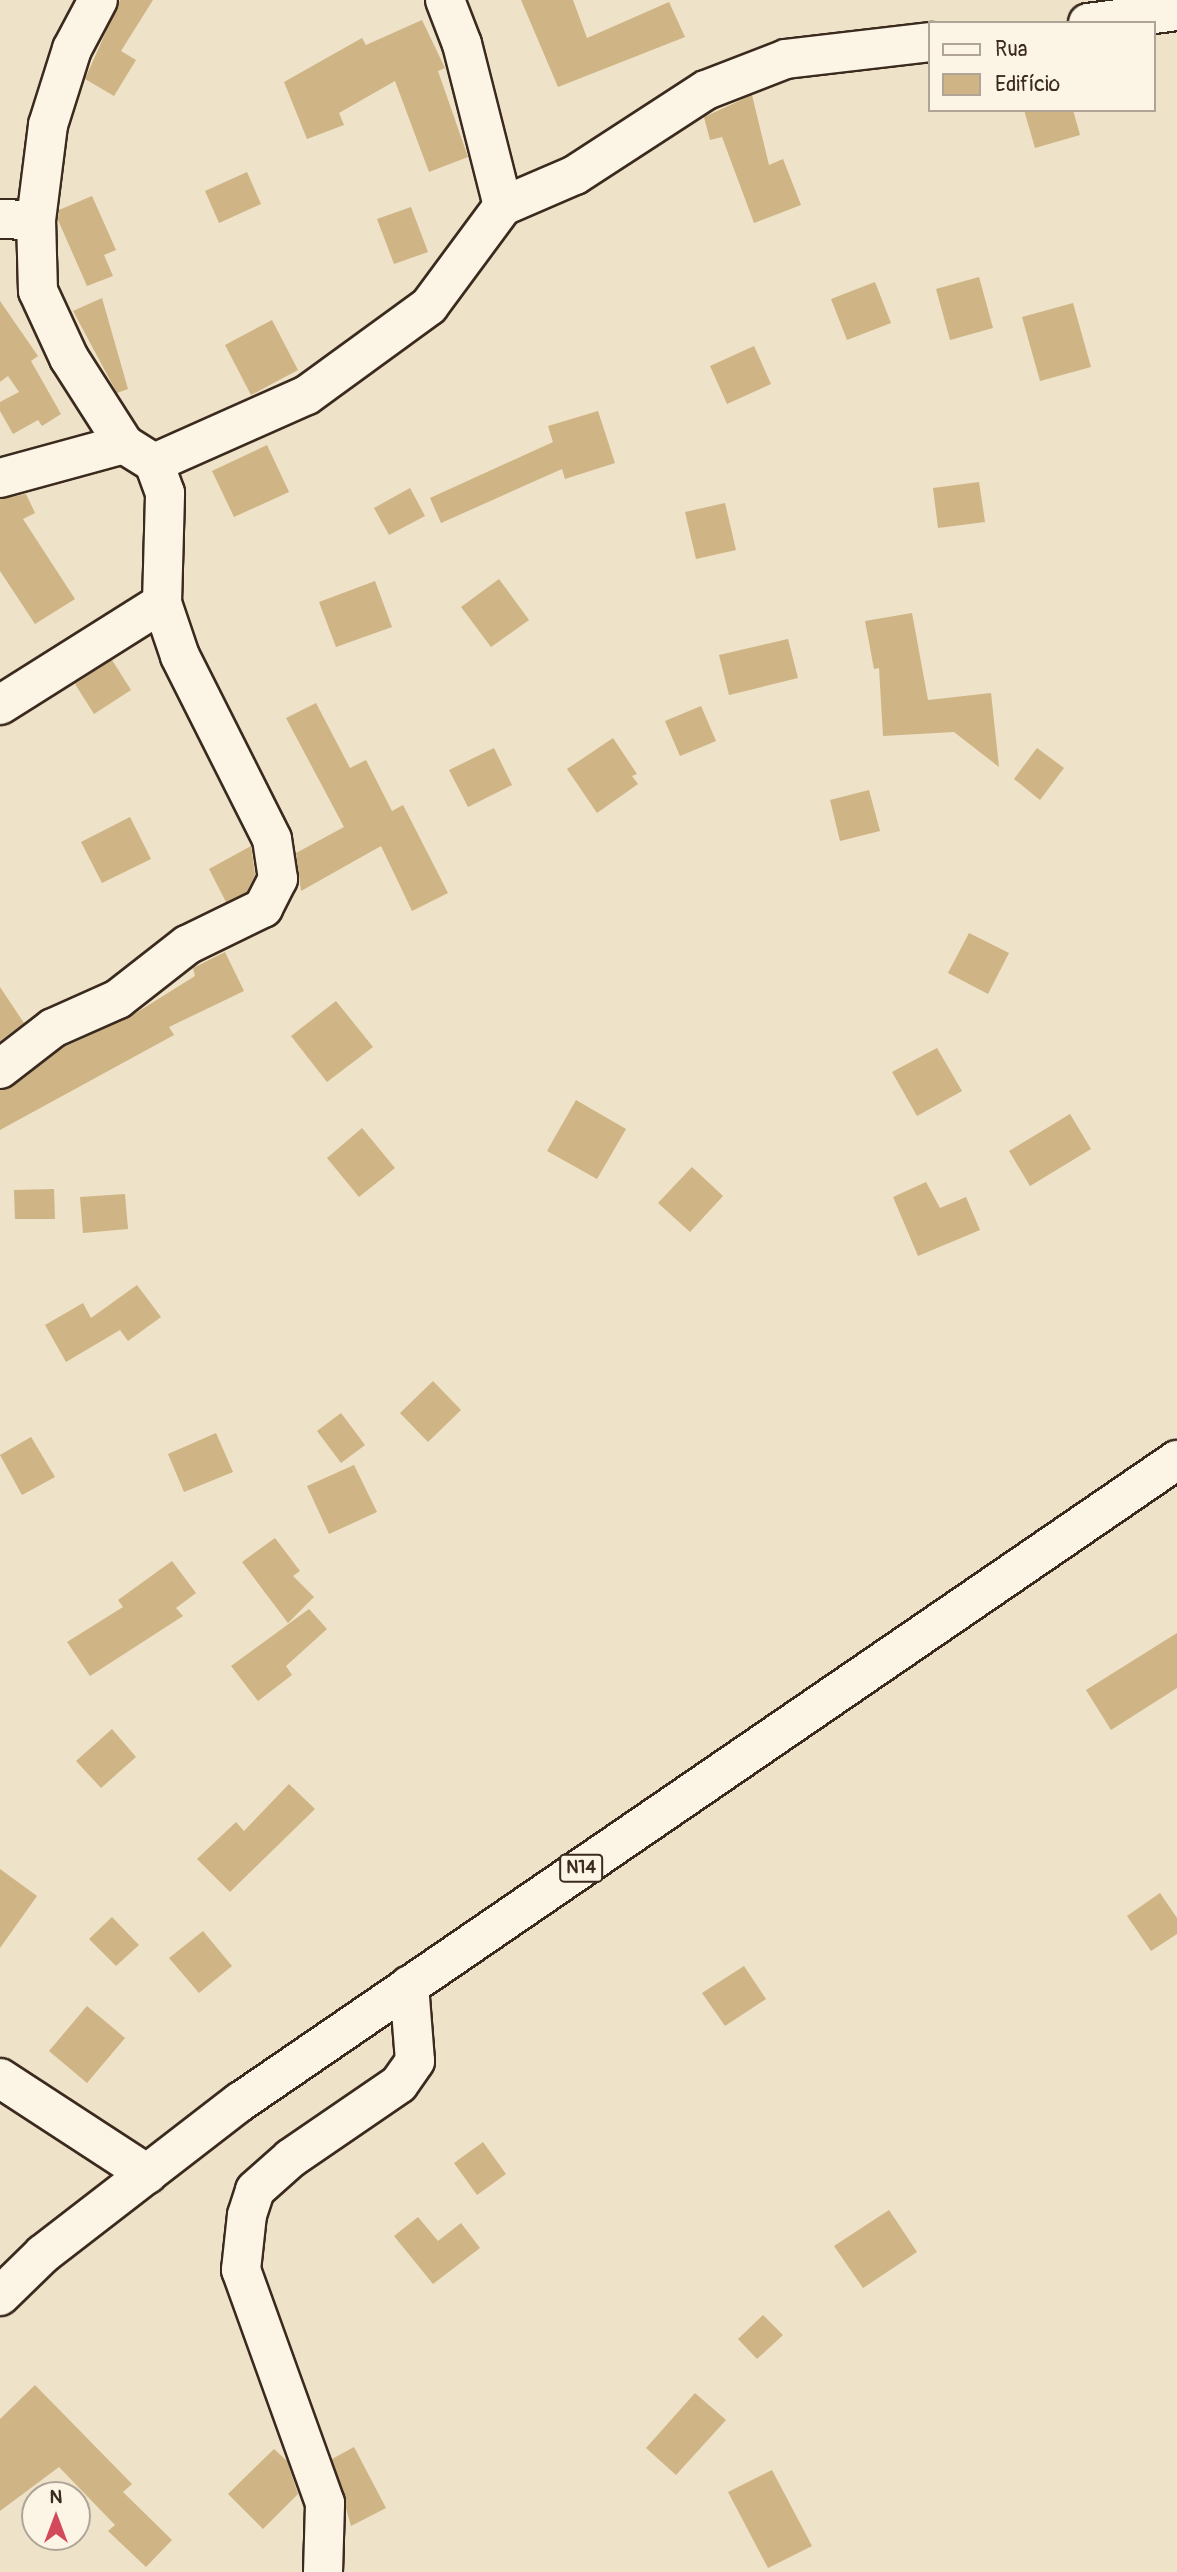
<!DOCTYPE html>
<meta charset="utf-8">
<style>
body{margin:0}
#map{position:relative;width:1177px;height:2572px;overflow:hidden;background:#eee2c8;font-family:Pangolin,sans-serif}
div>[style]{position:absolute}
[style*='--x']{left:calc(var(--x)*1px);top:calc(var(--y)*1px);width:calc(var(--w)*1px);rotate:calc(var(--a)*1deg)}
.building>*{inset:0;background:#cfb485}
.roads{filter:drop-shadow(2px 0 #3b2a1e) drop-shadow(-2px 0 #3b2a1e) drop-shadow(0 2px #3b2a1e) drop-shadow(0 -2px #3b2a1e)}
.minor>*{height:38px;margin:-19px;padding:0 19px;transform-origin:19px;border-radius:19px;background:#fcf5e5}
.primary>*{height:38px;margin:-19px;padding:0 19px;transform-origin:19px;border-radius:19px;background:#fcf5e5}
span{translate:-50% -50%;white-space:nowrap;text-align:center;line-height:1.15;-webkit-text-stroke:6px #fcf5e5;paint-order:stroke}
.shield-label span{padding:2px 5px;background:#fcf5e5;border:2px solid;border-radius:5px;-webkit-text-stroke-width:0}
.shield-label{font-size:18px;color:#3b2a1e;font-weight:700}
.legend{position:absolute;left:928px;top:21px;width:228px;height:91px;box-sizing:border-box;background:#fcf5e5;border:2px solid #afa495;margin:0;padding:9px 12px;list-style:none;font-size:21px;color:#3b2a1e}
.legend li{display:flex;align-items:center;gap:14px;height:35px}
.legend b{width:35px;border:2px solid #afa495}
.north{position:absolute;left:21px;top:2481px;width:70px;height:70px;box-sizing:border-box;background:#fcf5e5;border:2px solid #afa495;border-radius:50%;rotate:0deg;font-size:19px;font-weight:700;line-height:28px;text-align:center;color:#3b2a1e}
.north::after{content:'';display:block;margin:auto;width:24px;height:32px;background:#d1495b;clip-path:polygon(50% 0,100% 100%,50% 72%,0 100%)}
</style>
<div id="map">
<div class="building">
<div style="clip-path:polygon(120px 0,153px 0,121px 51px,136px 60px,114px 96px,85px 79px)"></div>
<div style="clip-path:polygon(521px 0,573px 0,587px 38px,669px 2px,685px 37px,558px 87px)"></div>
<div style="clip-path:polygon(422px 20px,445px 68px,438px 71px,468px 157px,429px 172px,395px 81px,339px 113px,344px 125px,307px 139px,284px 82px,362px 38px,366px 45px)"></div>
<div style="clip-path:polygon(752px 95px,769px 165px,783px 159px,801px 205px,754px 223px,722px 137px,710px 140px,704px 117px)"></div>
<div style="clip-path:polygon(1024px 110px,1073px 110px,1080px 135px,1035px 148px)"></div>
<div style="clip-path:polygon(247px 172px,261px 204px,219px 223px,205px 191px)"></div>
<div style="clip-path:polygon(92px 196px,116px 250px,104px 255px,113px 276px,87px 286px,58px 220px,59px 210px)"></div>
<div style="clip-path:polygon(411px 207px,428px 252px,394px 264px,377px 219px)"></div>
<div style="clip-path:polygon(979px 277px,993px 328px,950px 340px,936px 289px)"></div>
<div style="clip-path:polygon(875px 282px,891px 323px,847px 340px,831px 299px)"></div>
<div style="clip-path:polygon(102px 298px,128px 389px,117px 393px,73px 311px)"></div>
<div style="clip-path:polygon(0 301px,38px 356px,31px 361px,61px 414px,42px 426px,38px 420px,13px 434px,0 411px,0 402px,19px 392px,8px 376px,0 382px)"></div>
<div style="clip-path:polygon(1073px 303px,1091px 367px,1040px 381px,1022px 317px)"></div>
<div style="clip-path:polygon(272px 320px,298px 370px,251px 395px,225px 345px)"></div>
<div style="clip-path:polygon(754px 346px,771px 384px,727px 404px,710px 366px)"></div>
<div style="clip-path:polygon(598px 411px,615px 463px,565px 479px,562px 469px,441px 523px,430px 498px,553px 442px,548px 426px)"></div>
<div style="clip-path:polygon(267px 445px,289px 492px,234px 517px,212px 471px)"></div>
<div style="clip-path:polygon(979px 482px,985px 522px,938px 528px,933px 488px)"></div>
<div style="clip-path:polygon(410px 488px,425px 516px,389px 535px,374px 508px)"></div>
<div style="clip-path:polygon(26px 494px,35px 513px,23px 519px,75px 599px,35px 624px,0 571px,0 499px)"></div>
<div style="clip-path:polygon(725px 503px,736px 550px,696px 559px,685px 512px)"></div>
<div style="clip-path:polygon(499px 579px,529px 620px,491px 647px,461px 607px)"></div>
<div style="clip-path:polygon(375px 581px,392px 627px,336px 647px,319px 602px)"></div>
<div style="clip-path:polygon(912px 613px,928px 700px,991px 693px,999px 767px,954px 732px,883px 736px,879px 668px,874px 669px,865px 621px)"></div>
<div style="clip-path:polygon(788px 639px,798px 678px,729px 695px,719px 655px)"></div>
<div style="clip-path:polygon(112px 660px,131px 690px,94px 714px,75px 684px)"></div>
<div style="clip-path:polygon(316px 703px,350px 768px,366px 760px,392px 811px,403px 805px,448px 893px,412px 911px,381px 846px,301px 891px,296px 853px,344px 827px,286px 718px)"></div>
<div style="clip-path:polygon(701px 706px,716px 741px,680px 756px,665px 721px)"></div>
<div style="clip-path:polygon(613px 738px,637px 774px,632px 776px,638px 784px,597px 813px,567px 769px)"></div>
<div style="clip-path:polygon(494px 748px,512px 785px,468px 807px,449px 770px)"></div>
<div style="clip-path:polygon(1037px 748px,1064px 768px,1040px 800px,1014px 779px)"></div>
<div style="clip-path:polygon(869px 790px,880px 831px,840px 841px,830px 800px)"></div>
<div style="clip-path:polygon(130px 817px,151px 859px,102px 883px,81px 842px)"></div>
<div style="clip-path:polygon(251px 846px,255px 875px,247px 892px,226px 902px,209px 869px)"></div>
<div style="clip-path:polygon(969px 933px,1009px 953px,988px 994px,948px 973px)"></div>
<div style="clip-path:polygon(225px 952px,244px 991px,169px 1027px,174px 1035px,0 1130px,0 1090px,13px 1086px,64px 1047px,131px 1016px,195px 976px,193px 968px)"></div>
<div style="clip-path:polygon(0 987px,24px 1023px,0 1041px)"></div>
<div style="clip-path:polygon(336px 1001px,373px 1047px,327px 1082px,291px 1036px)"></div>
<div style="clip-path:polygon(937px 1048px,962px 1091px,917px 1116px,892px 1072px)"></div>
<div style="clip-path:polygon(576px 1100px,626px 1129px,597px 1179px,547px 1151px)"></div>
<div style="clip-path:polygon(1070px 1114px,1091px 1149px,1030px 1186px,1009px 1151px)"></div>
<div style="clip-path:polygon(362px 1128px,395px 1168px,359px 1197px,327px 1158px)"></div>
<div style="clip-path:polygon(692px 1167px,723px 1196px,690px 1232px,658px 1203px)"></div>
<div style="clip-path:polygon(926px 1182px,940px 1208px,966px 1197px,980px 1230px,918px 1256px,893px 1197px)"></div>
<div style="clip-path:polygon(54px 1189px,55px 1219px,15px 1219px,14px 1190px)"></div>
<div style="clip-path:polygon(125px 1194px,128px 1229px,83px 1233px,80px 1197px)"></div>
<div style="clip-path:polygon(137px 1285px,161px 1317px,128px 1341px,120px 1330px,66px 1362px,45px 1325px,83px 1303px,91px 1318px)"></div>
<div style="clip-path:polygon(433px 1381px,461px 1410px,428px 1442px,400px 1413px)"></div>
<div style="clip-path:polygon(341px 1413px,365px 1445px,341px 1463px,317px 1431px)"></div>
<div style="clip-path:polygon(216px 1433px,233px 1472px,184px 1492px,168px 1454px)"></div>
<div style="clip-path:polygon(31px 1437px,55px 1477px,22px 1495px,0 1455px)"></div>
<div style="clip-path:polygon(354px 1465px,377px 1512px,329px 1534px,307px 1486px)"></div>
<div style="clip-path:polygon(275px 1538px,300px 1571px,293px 1576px,314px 1597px,288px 1623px,242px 1562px)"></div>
<div style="clip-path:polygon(172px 1561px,196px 1593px,176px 1608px,183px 1616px,90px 1676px,67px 1642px,123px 1607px,118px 1600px)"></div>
<div style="clip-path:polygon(309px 1609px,327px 1629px,286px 1666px,292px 1675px,258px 1701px,231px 1666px)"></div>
<div style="clip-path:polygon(1177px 1633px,1177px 1688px,1111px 1730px,1086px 1690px)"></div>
<div style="clip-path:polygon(112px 1729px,136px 1757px,101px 1788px,76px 1761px)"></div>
<div style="clip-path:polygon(289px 1784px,315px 1809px,230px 1892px,197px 1859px,236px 1822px,244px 1831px)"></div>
<div style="clip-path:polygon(0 1869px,37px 1896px,0 1948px)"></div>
<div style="clip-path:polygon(1160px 1893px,1177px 1918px,1177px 1934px,1151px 1951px,1127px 1916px)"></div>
<div style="clip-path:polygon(112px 1917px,139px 1945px,116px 1966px,89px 1939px)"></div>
<div style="clip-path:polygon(203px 1931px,232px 1966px,199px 1993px,169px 1958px)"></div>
<div style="clip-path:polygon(744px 1966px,766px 1999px,725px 2026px,702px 1993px)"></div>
<div style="clip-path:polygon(87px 2006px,125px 2038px,87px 2083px,49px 2051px)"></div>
<div style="clip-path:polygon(483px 2142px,506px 2174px,477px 2195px,454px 2163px)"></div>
<div style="clip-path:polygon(889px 2210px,917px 2252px,863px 2288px,834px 2246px)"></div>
<div style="clip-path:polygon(418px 2217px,438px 2241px,461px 2223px,480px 2248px,433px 2284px,394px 2236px)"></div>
<div style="clip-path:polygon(763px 2315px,783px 2335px,757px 2359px,738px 2339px)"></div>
<div style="clip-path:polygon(35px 2385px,132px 2484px,123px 2492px,172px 2540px,146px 2567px,108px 2531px,115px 2525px,59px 2467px,0 2511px,0 2419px)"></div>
<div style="clip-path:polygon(695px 2393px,726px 2420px,676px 2475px,646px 2448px)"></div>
<div style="clip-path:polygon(354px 2447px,386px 2508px,351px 2526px,332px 2459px)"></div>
<div style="clip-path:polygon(274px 2449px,287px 2461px,298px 2494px,263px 2529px,228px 2494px)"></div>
<div style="clip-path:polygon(772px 2470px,812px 2546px,768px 2568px,728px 2492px)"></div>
</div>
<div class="roads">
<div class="minor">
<div style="--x:445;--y:0;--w:47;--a:68.9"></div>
<div style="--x:462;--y:44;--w:167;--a:75.8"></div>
<div style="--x:1088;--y:23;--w:90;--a:-7.7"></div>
<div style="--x:0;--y:219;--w:36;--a:2"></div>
<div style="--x:154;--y:463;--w:167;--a:-24"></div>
<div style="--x:307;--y:395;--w:151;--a:-36.1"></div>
<div style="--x:429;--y:306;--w:124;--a:-53.5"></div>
<div style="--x:503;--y:206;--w:78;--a:-23.3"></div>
<div style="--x:575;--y:175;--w:156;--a:-33"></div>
<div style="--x:706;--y:90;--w:86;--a:-21.2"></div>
<div style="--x:786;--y:59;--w:145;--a:-6.7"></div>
<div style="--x:0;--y:478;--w:129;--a:-15.3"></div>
<div style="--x:0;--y:705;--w:191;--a:-32.2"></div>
<div style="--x:0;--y:1069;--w:67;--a:-37.7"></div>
<div style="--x:53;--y:1028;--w:71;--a:-24"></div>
<div style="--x:118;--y:999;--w:88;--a:-38"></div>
<div style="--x:187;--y:945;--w:85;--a:-26"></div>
<div style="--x:263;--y:908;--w:33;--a:-63"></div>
<div style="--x:278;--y:879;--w:40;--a:-98.5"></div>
<div style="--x:272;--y:839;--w:205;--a:-116.7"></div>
<div style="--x:180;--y:656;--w:56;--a:-108.8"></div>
<div style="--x:162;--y:603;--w:110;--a:-88.4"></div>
<div style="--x:165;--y:493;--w:32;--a:-110"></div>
<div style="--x:154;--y:463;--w:36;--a:-148"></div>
<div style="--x:124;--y:444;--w:102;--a:-122.6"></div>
<div style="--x:69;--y:358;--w:74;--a:-114.8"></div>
<div style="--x:38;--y:291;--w:71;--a:-91.6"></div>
<div style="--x:36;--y:220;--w:96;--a:-82.8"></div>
<div style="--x:48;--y:125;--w:80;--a:-72.5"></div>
<div style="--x:72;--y:49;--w:55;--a:-62"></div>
<div style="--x:0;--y:2078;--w:176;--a:33.1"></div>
<div style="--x:323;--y:2572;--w:69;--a:-88.3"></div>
<div style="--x:325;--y:2503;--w:248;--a:-109.8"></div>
<div style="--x:241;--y:2270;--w:55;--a:-83.8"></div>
<div style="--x:247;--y:2215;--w:26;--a:-72"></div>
<div style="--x:255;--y:2190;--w:48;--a:-41.6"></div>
<div style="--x:291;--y:2158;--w:131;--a:-34.4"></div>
<div style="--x:399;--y:2084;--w:28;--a:-55"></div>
<div style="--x:415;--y:2061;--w:76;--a:-94.5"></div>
</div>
<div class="primary">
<div style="--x:0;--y:2296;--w:60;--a:-44.3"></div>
<div style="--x:43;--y:2254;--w:249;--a:-37.7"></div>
<div style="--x:240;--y:2102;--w:1136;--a:-34.42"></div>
</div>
</div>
<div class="shield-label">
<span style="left:581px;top:1868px">N14</span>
</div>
<ul class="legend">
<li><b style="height:9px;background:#fcf5e5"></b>Rua</li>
<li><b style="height:19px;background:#cfb485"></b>Edifício</li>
</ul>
<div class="north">N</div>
</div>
